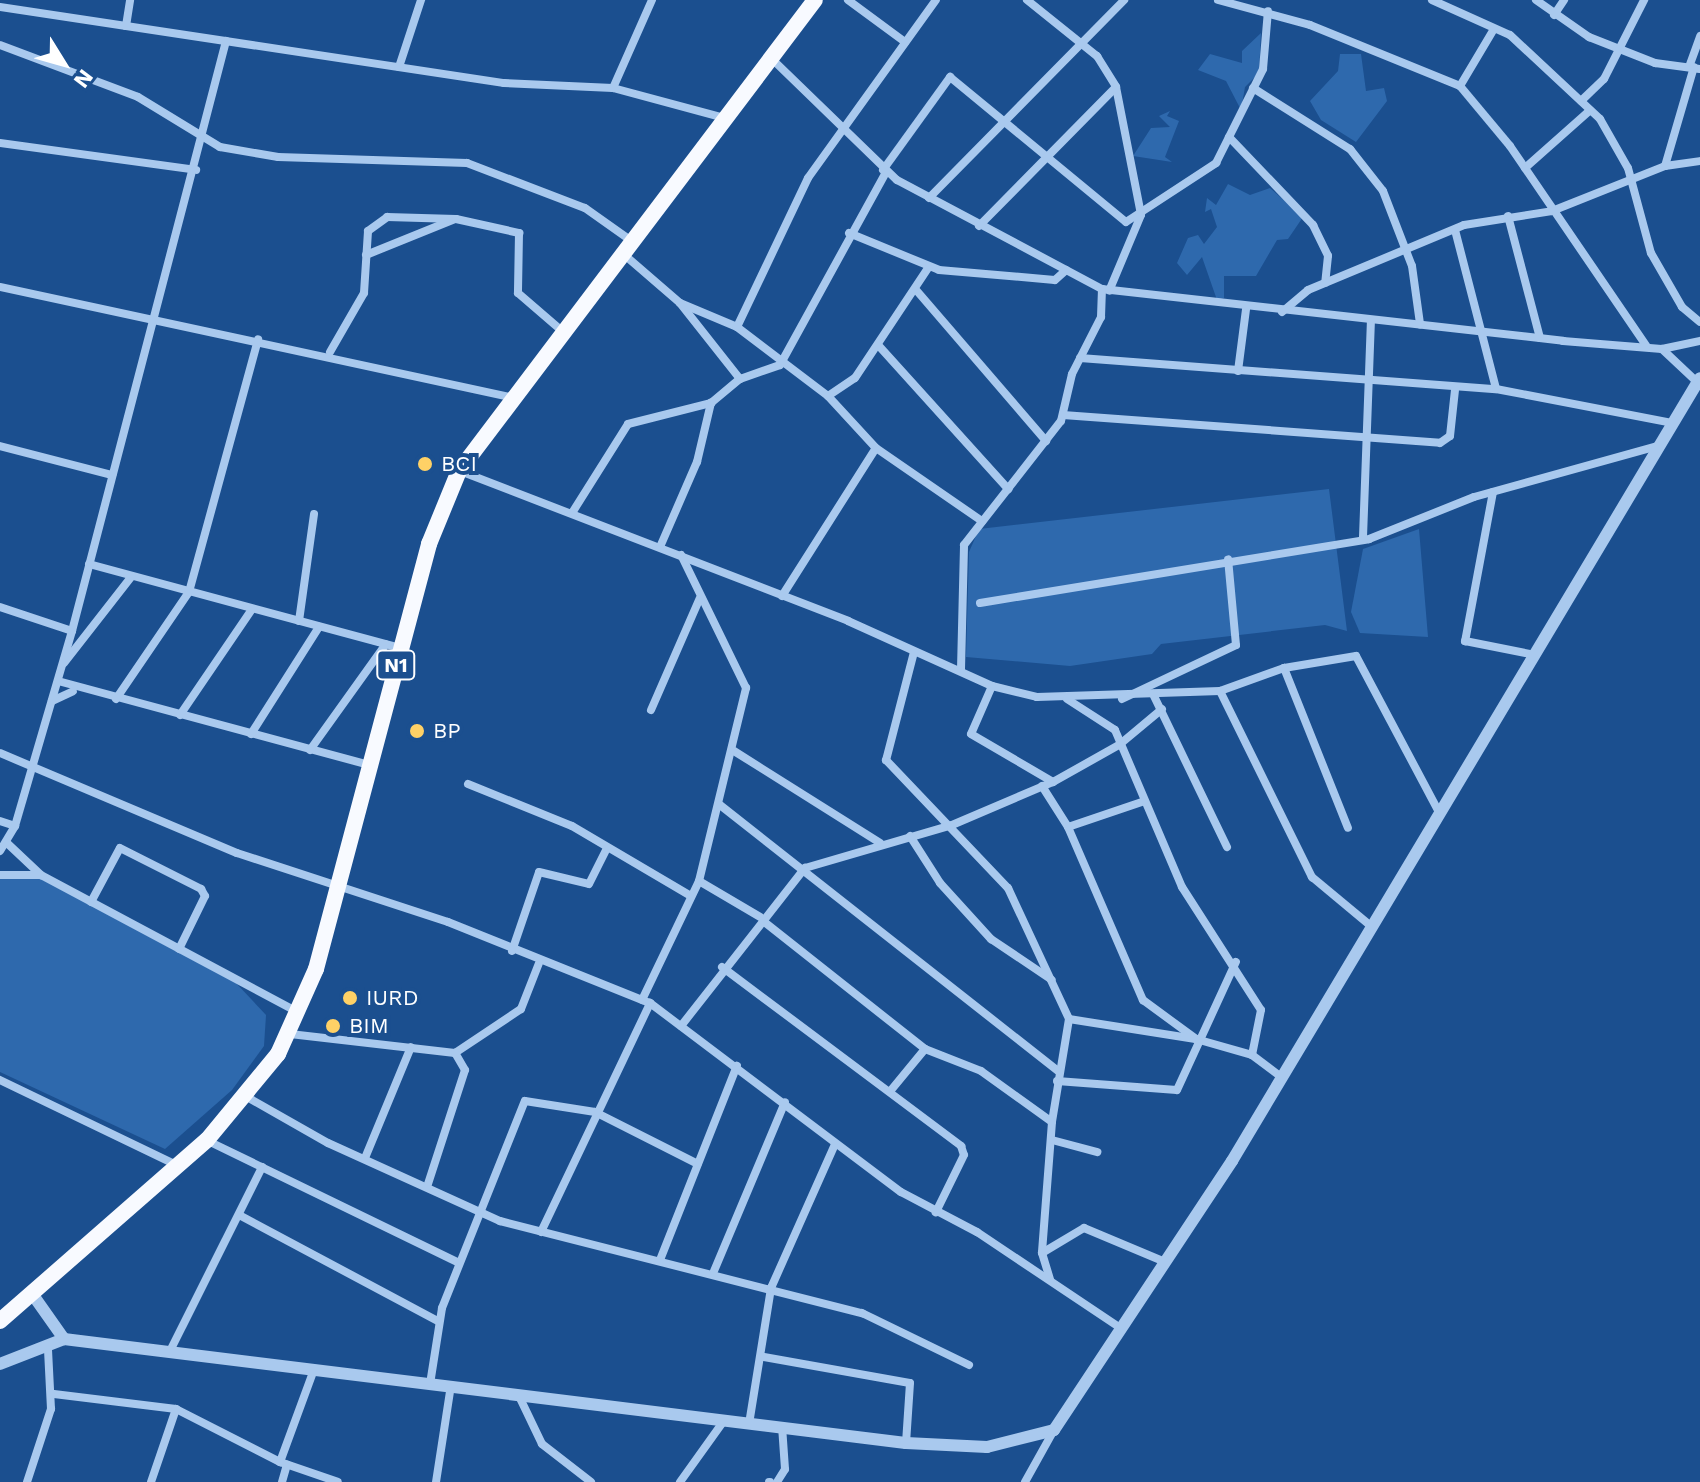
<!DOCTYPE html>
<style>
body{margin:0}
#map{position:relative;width:1700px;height:1482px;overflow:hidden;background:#1b4f8f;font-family:"Work Sans",sans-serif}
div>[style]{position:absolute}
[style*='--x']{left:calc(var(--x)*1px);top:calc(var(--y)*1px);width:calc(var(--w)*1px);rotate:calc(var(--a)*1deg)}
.green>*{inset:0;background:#2e69ad}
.minor>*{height:8px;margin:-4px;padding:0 4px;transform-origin:4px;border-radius:4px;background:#a9c9ee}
.tertiary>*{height:12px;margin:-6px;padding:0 6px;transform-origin:6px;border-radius:6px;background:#a9c9ee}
.trunk>*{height:16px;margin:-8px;padding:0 8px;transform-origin:8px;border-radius:8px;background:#f8faff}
.dots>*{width:22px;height:22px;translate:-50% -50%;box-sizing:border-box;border:4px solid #1b4f8f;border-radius:50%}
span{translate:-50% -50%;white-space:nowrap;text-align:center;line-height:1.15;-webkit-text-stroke:8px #1b4f8f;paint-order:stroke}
.shield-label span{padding:2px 6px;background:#1b4f8f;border:2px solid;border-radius:6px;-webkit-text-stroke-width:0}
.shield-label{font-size:20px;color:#fff;font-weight:700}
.poi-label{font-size:22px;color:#fff}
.left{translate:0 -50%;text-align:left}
.north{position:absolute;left:24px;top:24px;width:80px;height:80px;-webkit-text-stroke:6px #1b4f8f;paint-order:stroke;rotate:127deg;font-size:22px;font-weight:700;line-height:32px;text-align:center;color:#fff}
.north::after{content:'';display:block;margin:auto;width:28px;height:36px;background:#fff;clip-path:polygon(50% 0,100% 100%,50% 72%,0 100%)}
</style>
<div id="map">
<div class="green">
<div style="clip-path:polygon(1261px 33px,1259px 73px,1245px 87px,1241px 110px,1226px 81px,1198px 70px,1210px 54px,1242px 63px,1242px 51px)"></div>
<div style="clip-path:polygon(1340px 54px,1361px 54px,1366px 91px,1384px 88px,1387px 101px,1356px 142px,1321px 120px,1310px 101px,1338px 71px)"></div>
<div style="clip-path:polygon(1170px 111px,1167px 116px,1179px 121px,1165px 157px,1172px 162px,1133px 156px,1151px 128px,1170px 127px,1159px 116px)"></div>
<div style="clip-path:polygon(1228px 184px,1250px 195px,1270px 188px,1303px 217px,1288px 239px,1277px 240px,1256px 276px,1224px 276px,1224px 298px,1217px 300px,1202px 257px,1187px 275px,1177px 263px,1188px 238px,1198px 235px,1204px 244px,1217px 227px,1211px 209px,1205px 212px,1207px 198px,1216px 205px)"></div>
<div style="clip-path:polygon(1329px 489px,1347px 631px,1325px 625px,1161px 644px,1152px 654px,1070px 666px,966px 657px,969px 552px,979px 529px)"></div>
<div style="clip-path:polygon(1419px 529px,1428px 637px,1360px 633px,1351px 612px,1363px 549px)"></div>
<div style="clip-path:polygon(40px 878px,236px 983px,266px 1015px,264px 1046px,232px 1090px,165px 1149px,0 1072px,0 879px)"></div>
</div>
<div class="minor">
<div style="--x:848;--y:0;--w:71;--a:36.4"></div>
<div style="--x:1027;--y:0;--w:90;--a:38.7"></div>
<div style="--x:1097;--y:56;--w:36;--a:58"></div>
<div style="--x:1116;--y:87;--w:130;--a:78.9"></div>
<div style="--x:1141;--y:215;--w:82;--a:112.8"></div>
<div style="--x:1218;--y:0;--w:95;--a:15.2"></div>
<div style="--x:1310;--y:25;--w:162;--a:22.1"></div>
<div style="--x:1460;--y:86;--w:78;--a:50.2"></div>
<div style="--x:1510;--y:146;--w:243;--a:55.7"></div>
<div style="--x:1432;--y:0;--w:85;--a:24.2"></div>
<div style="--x:1510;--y:35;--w:123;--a:43"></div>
<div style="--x:1600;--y:119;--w:56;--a:60.3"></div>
<div style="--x:1628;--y:168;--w:88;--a:74.9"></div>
<div style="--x:1651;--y:253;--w:62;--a:60.1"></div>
<div style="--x:1682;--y:307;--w:23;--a:40"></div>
<div style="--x:1536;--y:0;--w:65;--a:34.9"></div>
<div style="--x:1589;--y:37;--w:71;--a:21.5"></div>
<div style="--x:1655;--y:63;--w:45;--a:7.6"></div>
<div style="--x:0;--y:7;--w:510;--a:8.58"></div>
<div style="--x:504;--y:83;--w:109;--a:2.6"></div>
<div style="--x:613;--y:88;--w:115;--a:15.1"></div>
<div style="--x:1554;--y:15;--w:18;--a:-56"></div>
<div style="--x:126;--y:26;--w:26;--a:-81"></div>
<div style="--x:0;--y:45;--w:147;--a:20.6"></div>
<div style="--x:138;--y:97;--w:96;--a:31.4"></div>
<div style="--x:220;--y:147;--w:59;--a:9.8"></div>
<div style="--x:278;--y:157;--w:189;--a:1.8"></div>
<div style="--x:467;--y:163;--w:126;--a:20.9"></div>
<div style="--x:585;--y:208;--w:55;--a:35.4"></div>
<div style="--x:772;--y:59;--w:174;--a:44.1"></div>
<div style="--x:897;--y:180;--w:232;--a:28"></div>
<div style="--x:1102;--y:289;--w:464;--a:6.4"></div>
<div style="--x:1563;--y:341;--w:99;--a:4.6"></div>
<div style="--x:1662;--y:349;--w:39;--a:-12"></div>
<div style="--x:399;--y:67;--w:71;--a:-71.8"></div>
<div style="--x:1689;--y:67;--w:33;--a:-70"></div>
<div style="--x:1460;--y:86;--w:66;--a:-59.2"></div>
<div style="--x:613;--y:88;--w:96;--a:-66.1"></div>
<div style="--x:1253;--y:88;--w:115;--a:32.2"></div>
<div style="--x:1350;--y:149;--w:53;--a:51.8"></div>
<div style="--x:1383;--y:191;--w:80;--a:68.9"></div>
<div style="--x:1412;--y:266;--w:59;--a:82.1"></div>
<div style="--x:1581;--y:101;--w:32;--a:-44"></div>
<div style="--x:1604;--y:79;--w:89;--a:-63.1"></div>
<div style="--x:1229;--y:137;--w:122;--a:46.3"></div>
<div style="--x:1313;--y:225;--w:34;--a:64"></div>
<div style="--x:1328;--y:256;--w:27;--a:96"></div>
<div style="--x:0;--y:143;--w:198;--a:7.8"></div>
<div style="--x:1665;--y:166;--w:103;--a:-73.7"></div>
<div style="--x:1525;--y:168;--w:84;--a:-41.6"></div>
<div style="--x:883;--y:170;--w:115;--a:-54.2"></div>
<div style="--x:950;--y:77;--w:228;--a:39.5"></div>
<div style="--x:1126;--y:222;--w:108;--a:-33.2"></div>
<div style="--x:1216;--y:163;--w:105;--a:-63.4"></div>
<div style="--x:1263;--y:69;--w:58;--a:-85.1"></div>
<div style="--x:929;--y:198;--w:278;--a:-45.4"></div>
<div style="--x:1508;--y:216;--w:126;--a:75.3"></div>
<div style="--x:979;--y:226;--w:195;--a:-45.4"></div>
<div style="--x:1455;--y:230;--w:164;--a:75.5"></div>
<div style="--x:849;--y:233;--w:97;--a:22.3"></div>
<div style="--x:939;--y:270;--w:116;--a:4.9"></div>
<div style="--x:1055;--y:280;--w:15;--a:-42"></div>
<div style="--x:621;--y:252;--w:78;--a:40.8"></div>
<div style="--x:680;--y:303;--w:97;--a:51.7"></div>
<div style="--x:366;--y:255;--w:96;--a:-22"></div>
<div style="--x:0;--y:287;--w:522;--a:12.17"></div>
<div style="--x:917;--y:291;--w:198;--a:49.3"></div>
<div style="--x:680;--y:303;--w:62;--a:22.8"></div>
<div style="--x:737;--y:327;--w:114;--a:37.2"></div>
<div style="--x:828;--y:396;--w:71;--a:47.3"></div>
<div style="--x:876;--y:448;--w:129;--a:34.6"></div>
<div style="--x:1282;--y:312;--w:34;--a:-40"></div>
<div style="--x:1308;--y:290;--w:169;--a:-22.6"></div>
<div style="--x:1464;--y:225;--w:89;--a:-9"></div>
<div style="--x:1552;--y:211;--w:122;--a:-21.7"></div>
<div style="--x:1665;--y:166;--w:35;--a:-8"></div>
<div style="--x:737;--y:327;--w:165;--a:-64.5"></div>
<div style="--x:808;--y:178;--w:219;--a:-54.3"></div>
<div style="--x:879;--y:346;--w:193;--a:47.9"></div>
<div style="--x:1662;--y:349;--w:48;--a:43.3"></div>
<div style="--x:330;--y:352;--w:68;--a:-60"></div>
<div style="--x:364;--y:293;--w:62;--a:-86.3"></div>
<div style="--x:368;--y:231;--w:24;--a:-36"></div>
<div style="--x:387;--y:217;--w:69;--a:1.7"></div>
<div style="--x:456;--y:219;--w:65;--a:12.5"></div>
<div style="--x:519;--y:233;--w:60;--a:91"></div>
<div style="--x:518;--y:293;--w:57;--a:40.7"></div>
<div style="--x:1080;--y:358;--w:417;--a:4.3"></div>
<div style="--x:1496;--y:389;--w:179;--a:10.9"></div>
<div style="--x:1238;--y:371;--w:63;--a:-82.6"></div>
<div style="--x:828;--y:396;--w:32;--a:-34"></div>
<div style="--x:855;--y:378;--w:132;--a:-56.4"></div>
<div style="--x:1063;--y:415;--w:378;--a:4.2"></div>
<div style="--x:1440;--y:443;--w:12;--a:-35"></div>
<div style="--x:1450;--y:436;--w:46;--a:-83.8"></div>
<div style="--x:0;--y:446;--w:116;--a:14.5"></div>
<div style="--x:460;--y:471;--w:416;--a:21.1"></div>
<div style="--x:848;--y:621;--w:158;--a:24.3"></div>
<div style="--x:992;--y:686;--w:46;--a:13.7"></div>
<div style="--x:1037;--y:697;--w:183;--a:-1.9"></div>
<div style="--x:1220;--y:691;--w:68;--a:-19.8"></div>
<div style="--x:1284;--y:668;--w:73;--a:-9.5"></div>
<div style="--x:1356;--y:656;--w:177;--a:62"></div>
<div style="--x:1493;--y:492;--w:152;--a:100.6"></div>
<div style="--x:1465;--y:641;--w:71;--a:11.3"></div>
<div style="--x:572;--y:513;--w:105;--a:-57.8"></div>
<div style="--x:628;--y:424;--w:86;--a:-14.2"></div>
<div style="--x:711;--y:403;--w:38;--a:-40"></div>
<div style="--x:740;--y:379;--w:42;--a:-19.3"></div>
<div style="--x:780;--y:365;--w:220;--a:-61.2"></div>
<div style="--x:1363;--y:537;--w:216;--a:-87.9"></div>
<div style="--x:660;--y:547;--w:93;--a:-66.5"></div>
<div style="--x:697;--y:462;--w:61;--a:-76.7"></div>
<div style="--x:89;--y:564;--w:323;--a:15.1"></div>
<div style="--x:782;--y:596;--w:175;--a:-57.6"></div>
<div style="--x:980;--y:603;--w:394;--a:-9.3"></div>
<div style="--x:1369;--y:539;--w:113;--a:-21.8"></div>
<div style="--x:1474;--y:497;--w:191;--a:-15.5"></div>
<div style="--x:0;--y:607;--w:76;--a:18.4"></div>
<div style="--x:299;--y:621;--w:108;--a:-82"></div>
<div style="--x:914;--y:652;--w:112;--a:104.5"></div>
<div style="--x:886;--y:760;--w:177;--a:46.4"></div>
<div style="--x:1008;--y:888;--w:145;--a:65"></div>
<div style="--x:1069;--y:1019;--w:104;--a:99.4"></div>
<div style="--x:1052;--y:1122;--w:131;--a:94.4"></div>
<div style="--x:1042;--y:1253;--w:27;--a:73"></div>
<div style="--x:64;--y:663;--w:110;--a:-52"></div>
<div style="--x:1284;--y:668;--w:172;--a:68.2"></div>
<div style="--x:961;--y:669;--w:124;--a:-88.6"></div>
<div style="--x:964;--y:545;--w:157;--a:-52"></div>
<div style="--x:1061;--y:421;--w:48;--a:-76.8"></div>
<div style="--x:1072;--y:374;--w:64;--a:-63"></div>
<div style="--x:1101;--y:317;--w:28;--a:-88"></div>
<div style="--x:58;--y:681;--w:322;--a:15.1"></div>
<div style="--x:992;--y:686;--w:52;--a:113.6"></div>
<div style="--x:971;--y:734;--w:95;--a:30.3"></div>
<div style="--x:1220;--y:691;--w:208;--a:63.7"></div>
<div style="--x:1312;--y:877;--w:78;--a:39.8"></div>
<div style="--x:1153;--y:694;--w:170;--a:64.2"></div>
<div style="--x:116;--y:699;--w:130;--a:-55.7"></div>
<div style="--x:189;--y:592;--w:262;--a:-74.7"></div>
<div style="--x:1067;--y:699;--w:57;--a:32.9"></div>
<div style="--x:1115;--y:730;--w:171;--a:66.9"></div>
<div style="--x:1182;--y:887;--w:146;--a:57.3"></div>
<div style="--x:1261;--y:1010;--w:46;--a:101.3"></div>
<div style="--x:1252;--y:1055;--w:36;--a:37"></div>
<div style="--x:1122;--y:699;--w:126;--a:-25.3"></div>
<div style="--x:1236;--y:645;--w:86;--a:-95.3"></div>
<div style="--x:52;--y:701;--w:23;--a:-25"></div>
<div style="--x:651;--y:710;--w:122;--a:-66.4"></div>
<div style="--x:180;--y:715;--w:128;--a:-55.8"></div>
<div style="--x:251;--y:734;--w:127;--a:-57.6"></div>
<div style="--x:310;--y:750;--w:130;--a:-54.4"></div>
<div style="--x:734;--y:751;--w:173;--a:32.2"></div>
<div style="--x:0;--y:753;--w:257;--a:22.9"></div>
<div style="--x:237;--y:853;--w:222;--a:18.1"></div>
<div style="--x:448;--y:922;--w:218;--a:21.9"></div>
<div style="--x:650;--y:1003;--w:314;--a:37"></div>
<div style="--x:901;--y:1192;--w:86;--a:27.8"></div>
<div style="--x:977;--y:1232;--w:174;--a:33.8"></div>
<div style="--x:468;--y:784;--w:112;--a:22"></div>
<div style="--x:572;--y:826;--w:138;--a:30.5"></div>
<div style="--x:1042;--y:786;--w:49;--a:57.6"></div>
<div style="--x:1068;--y:827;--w:189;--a:66.6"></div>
<div style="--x:1143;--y:1000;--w:66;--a:36.3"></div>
<div style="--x:1196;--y:1039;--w:58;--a:15.9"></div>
<div style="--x:720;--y:805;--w:430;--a:38.2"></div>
<div style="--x:0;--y:821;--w:16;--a:18"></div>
<div style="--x:1068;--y:827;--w:81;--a:-18.7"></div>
<div style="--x:910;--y:836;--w:56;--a:57.4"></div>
<div style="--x:940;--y:883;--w:76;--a:47.7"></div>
<div style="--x:991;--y:939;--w:73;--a:33.9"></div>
<div style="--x:7;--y:843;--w:47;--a:43.3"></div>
<div style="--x:41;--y:875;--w:293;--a:28.1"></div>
<div style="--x:0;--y:851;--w:29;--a:-59"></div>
<div style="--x:15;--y:826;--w:203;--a:-73.7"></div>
<div style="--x:72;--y:631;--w:610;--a:-75.37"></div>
<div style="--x:0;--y:875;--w:40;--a:0"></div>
<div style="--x:699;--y:881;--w:71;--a:30.5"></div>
<div style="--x:91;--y:902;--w:61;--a:-61.8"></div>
<div style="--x:120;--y:848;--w:91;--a:26.8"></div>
<div style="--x:201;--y:889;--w:8;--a:60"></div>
<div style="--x:205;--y:896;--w:59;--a:116.1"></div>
<div style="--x:763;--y:921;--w:206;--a:38.3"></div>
<div style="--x:925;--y:1049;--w:60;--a:21.4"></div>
<div style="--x:981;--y:1071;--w:87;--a:35.7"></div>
<div style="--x:512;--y:951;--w:83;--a:-71.1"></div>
<div style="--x:539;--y:872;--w:51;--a:13.5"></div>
<div style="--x:589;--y:884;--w:40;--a:-63.4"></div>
<div style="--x:722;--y:967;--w:299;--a:36.8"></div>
<div style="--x:961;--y:1146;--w:9;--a:72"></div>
<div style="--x:964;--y:1155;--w:64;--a:116.2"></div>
<div style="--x:642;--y:1000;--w:132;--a:-64.4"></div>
<div style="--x:699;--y:881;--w:199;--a:-76.3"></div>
<div style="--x:746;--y:688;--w:148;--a:-116"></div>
<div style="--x:1069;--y:1019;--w:128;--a:9"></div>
<div style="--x:681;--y:1026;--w:201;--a:-51.9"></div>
<div style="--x:805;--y:868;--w:153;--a:-16.3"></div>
<div style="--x:952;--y:825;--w:110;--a:-23.1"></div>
<div style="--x:1053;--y:782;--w:76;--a:-29.3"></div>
<div style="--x:1119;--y:745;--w:56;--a:-39.9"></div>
<div style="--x:290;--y:1034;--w:166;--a:6.6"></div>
<div style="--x:455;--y:1053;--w:79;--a:-33.7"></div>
<div style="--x:521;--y:1009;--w:49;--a:-68.6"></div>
<div style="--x:0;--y:1080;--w:199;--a:25.7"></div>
<div style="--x:1057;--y:1081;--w:120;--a:4.3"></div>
<div style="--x:1177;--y:1090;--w:141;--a:-65.3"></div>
<div style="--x:892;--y:1089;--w:52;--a:-50.5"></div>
<div style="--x:247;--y:1097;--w:93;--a:29.6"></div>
<div style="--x:328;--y:1143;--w:189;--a:24.4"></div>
<div style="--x:500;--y:1221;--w:374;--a:14.3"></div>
<div style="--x:862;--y:1313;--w:119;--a:25.9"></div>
<div style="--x:1052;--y:1140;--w:47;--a:14.9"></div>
<div style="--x:208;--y:1141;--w:279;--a:25.9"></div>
<div style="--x:365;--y:1158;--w:120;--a:-67.5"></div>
<div style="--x:427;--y:1187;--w:123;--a:-72"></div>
<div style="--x:465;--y:1070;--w:20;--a:-120"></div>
<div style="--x:241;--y:1216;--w:223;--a:28.1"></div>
<div style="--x:541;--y:1232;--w:254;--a:-64.5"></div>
<div style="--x:1042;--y:1253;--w:49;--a:-30.8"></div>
<div style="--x:1084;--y:1228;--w:86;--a:22.7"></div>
<div style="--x:660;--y:1260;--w:209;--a:-68.4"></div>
<div style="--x:714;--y:1271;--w:183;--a:-67.2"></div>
<div style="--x:170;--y:1351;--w:206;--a:-63.4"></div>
<div style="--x:764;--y:1357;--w:148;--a:10.1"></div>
<div style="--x:910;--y:1383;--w:60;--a:93.8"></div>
<div style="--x:430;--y:1384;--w:77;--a:-81"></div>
<div style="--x:442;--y:1308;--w:223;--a:-68.2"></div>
<div style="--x:525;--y:1101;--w:71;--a:8.9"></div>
<div style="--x:595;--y:1112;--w:115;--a:26.8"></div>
<div style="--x:54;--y:1394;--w:123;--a:7"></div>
<div style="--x:176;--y:1409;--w:117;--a:27"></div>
<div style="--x:280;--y:1462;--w:61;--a:19"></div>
<div style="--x:519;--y:1396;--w:53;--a:64.4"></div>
<div style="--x:542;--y:1444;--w:62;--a:37.8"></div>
<div style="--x:749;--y:1424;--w:138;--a:-80.8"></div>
<div style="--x:771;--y:1288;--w:158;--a:-66"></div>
<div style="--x:280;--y:1462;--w:93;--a:-69.8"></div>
<div style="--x:27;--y:1482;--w:77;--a:-71.8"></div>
<div style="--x:51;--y:1409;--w:60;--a:-92.9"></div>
<div style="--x:151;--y:1482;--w:77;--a:-71.1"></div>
<div style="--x:282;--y:1482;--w:18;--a:-74"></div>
<div style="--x:436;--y:1482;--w:98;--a:-81.2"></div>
<div style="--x:680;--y:1482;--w:74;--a:-54.4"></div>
<div style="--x:769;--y:1482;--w:1;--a:0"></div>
<div style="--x:777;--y:1482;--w:15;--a:-58"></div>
<div style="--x:785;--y:1469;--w:39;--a:-94"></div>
<div style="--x:1025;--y:1482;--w:60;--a:-60.9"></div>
</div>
<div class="tertiary">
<div style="--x:33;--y:1295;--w:54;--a:54.8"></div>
<div style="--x:0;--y:1364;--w:69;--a:-21.3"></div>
<div style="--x:64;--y:1339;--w:848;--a:7.04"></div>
<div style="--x:906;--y:1443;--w:81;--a:2.8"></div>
<div style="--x:987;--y:1447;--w:69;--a:-14.2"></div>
<div style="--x:1054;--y:1430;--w:323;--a:-56.5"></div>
<div style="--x:1232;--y:1161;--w:912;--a:-59.13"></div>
</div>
<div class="trunk">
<div style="--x:0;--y:1321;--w:275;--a:-41.2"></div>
<div style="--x:207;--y:1140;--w:112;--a:-50.5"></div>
<div style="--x:278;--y:1054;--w:93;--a:-65.9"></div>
<div style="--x:316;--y:969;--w:440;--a:-75.1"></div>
<div style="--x:429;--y:544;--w:79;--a:-67.7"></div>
<div style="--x:459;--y:471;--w:590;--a:-52.92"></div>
</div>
<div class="dots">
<div style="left:425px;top:464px;background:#ffd166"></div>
<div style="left:417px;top:731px;background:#ffd166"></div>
<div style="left:350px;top:998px;background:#ffd166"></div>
<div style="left:333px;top:1026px;background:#ffd166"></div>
</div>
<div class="shield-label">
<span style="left:396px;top:665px">N1</span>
</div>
<div class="poi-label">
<span class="left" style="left:441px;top:464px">BCI</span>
<span class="left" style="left:433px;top:731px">BP</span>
<span class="left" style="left:366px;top:998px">IURD</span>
<span class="left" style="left:349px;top:1026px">BIM</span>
</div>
<div class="north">N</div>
</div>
